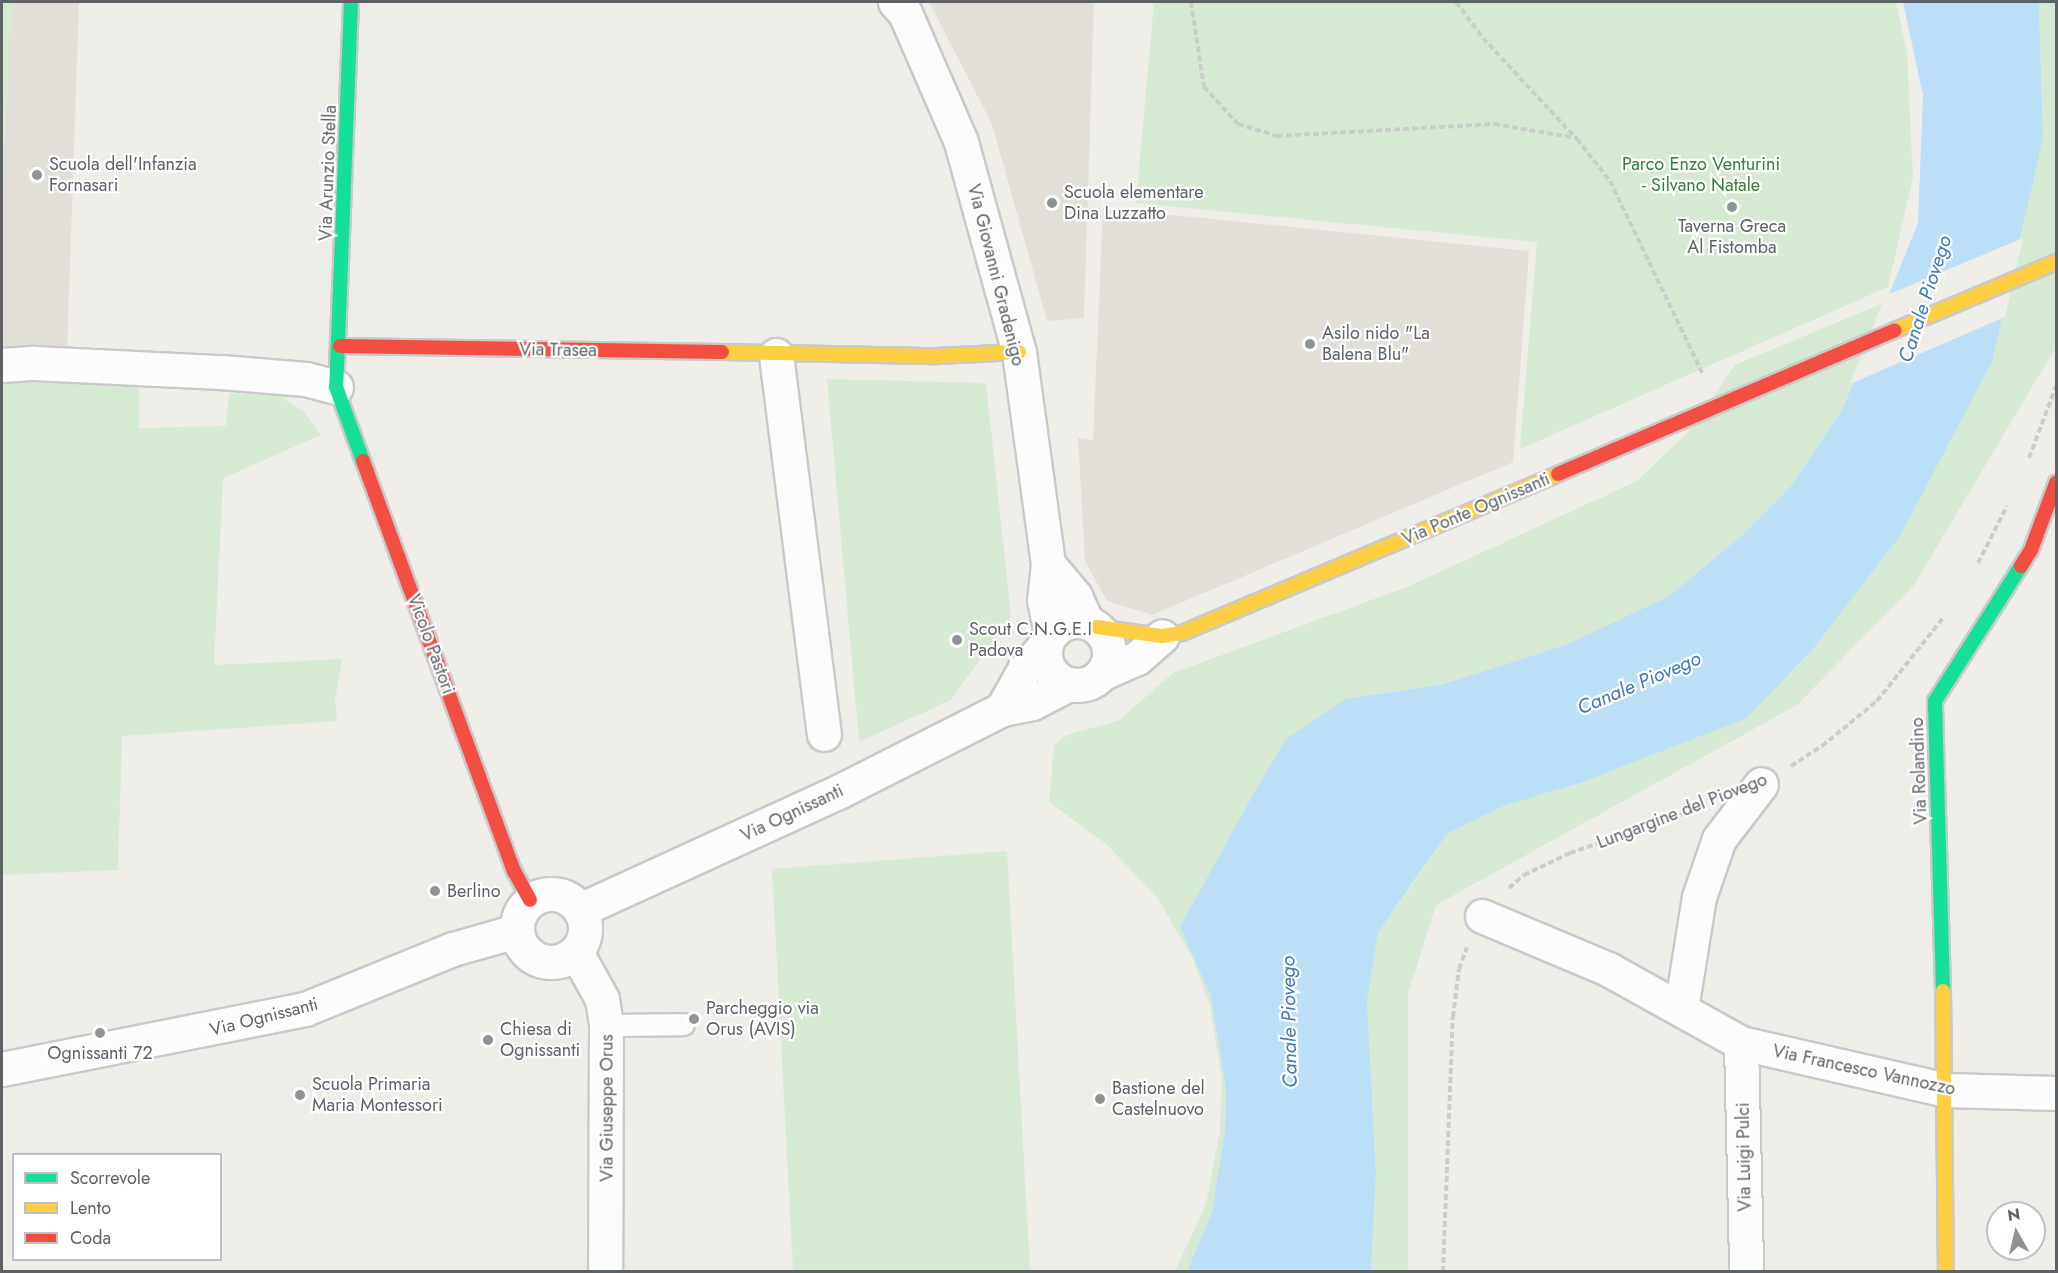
<!DOCTYPE html>
<style>
body{margin:0}
#map{position:relative;width:2058px;height:1273px;overflow:hidden;background:#eeede8;font-family:Jost,sans-serif}
div>[style]{position:absolute}
[style*='--x']{left:calc(var(--x)*1px);top:calc(var(--y)*1px);width:calc(var(--w)*1px);rotate:calc(var(--a)*1deg)}
.education>*{inset:0;background:#e1dfd8}
.green>*{inset:0;background:#d6ead3}
.water>*{inset:0;background:#bcdff8}
.pier>*{inset:0;background:#eeede8}
.path>*{height:4px;margin-top:-2px;transform-origin:0;background:repeating-linear-gradient(90deg,#cacecb 0 6px,transparent 0 9px)}
.roads{filter:drop-shadow(2px 0 #c9c9c9) drop-shadow(-2px 0 #c9c9c9) drop-shadow(0 2px #c9c9c9) drop-shadow(0 -2px #c9c9c9)}
.lane>*{height:21px;margin:-10.5px;padding:0 10.5px;transform-origin:10.5px;border-radius:10.5px;background:#fcfcfc}
.street>*{height:33px;margin:-16.5px;padding:0 16.5px;transform-origin:16.5px;border-radius:16.5px;background:#fcfcfc}
.street>.ring{margin:-16.5px;padding:0;box-sizing:content-box;background:none;border:33px solid #fcfcfc;border-radius:50%}
.fast>*{height:14px;margin:-7px;padding:0 7px;transform-origin:7px;border-radius:7px;background:#16e098}
.slow>*{height:14px;margin:-7px;padding:0 7px;transform-origin:7px;border-radius:7px;background:#ffcf43}
.jam>*{height:14px;margin:-7px;padding:0 7px;transform-origin:7px;border-radius:7px;background:#f24e42}
.dots>*{width:16px;height:16px;translate:-50% -50%;box-sizing:border-box;border:3px solid #fff;border-radius:50%}
span{translate:-50% -50%;white-space:nowrap;text-align:center;line-height:1.15;-webkit-text-stroke:4.5px #fff;paint-order:stroke}
.poi-label{font-size:18px;color:#5e6267}
.left{translate:0 -50%;text-align:left}
.park-label{font-size:18px;color:#318235}
.street-label{font-size:18px;color:#5e6267}
.water-label{font-size:20px;color:#4079b5;font-style:italic}
.frame{position:absolute;inset:0;border:3px solid #5e6267;pointer-events:none}
.legend{position:absolute;left:12px;top:1153px;width:210px;height:108px;box-sizing:border-box;background:#fff;border:2px solid #bfc0c2;margin:0;padding:8px 10px;list-style:none;font-size:18px;color:#5e6267}
.legend li{display:flex;align-items:center;gap:12px;height:30px}
.legend b{width:30px;border:2px solid #bfc0c2}
.north{position:absolute;left:1986px;top:1201px;width:60px;height:60px;box-sizing:border-box;background:#fff;border:2px solid #bfc0c2;border-radius:50%;rotate:352deg;font-size:16px;font-weight:700;line-height:24px;text-align:center;color:#5e6267}
.north::after{content:'';display:block;margin:auto;width:21px;height:27px;background:#909394;clip-path:polygon(50% 0,100% 100%,50% 72%,0 100%)}
</style>
<div id="map">
<div class="education">
<div style="clip-path:polygon(2px 2px,79px 2px,67px 352px,2px 349px)"></div>
<div style="clip-path:polygon(929px 2px,1094px 2px,1084px 318px,1047px 321px,992px 124px)"></div>
<div style="clip-path:polygon(1103px 208px,1529px 251px,1513px 462px,1152px 615px,1107px 601px,1085px 561px,1078px 438px,1093px 440px)"></div>
</div>
<div class="green">
<div style="clip-path:polygon(2px 2px,12px 2px,2px 212px)"></div>
<div style="clip-path:polygon(1154px 2px,1896px 2px,1907px 53px,1913px 177px,1888px 287px,1520px 449px,1537px 242px,1136px 203px)"></div>
<div style="clip-path:polygon(2039px 2px,2056px 2px,2056px 347px,1914px 585px,1797px 705px,1436px 905px,1408px 994px,1408px 1264px,1407px 1271px,1371px 1272px,1376px 1173px,1367px 1001px,1378px 933px,1448px 833px,1504px 806px,1586px 781px,1747px 718px,1813px 649px,1900px 536px,2043px 138px)"></div>
<div style="clip-path:polygon(1886px 302px,1843px 408px,1791px 486px,1740px 537px,1669px 596px,1568px 644px,1444px 684px,1346px 699px,1180px 926px,1211px 996px,1226px 1090px,1225px 1130px,1212px 1212px,1187px 1271px,1175px 1271px,1206px 1204px,1220px 1131px,1222px 1080px,1210px 1006px,1193px 959px,1157px 897px,1106px 844px,1049px 802px,1054px 746px,1066px 735px,1118px 721px,1173px 673px,1407px 587px,1637px 481px,1690px 430px,1735px 365px)"></div>
<div style="clip-path:polygon(827px 379px,986px 383px,1011px 616px,951px 700px,859px 742px)"></div>
<div style="clip-path:polygon(22px 382px,139px 386px,139px 428px,226px 426px,229px 393px,281px 396px,304px 412px,321px 435px,223px 478px,214px 665px,342px 659px,335px 700px,337px 721px,122px 736px,118px 870px,2px 875px,2px 384px)"></div>
<div style="clip-path:polygon(1007px 851px,1030px 1271px,793px 1271px,772px 869px)"></div>
</div>
<div class="water">
<div style="clip-path:polygon(1903px 2px,2039px 2px,2043px 138px,1992px 362px,1900px 536px,1813px 649px,1747px 718px,1586px 781px,1504px 806px,1448px 833px,1417px 876px,1378px 933px,1367px 1001px,1376px 1173px,1371px 1271px,1187px 1271px,1212px 1212px,1225px 1130px,1226px 1090px,1211px 996px,1180px 927px,1241px 816px,1285px 740px,1346px 699px,1444px 684px,1568px 644px,1669px 596px,1740px 537px,1791px 486px,1843px 408px,1918px 223px,1923px 95px)"></div>
</div>
<div class="pier">
<div style="clip-path:polygon(2023px 238px,2005px 317px,1850px 384px,1885px 296px)"></div>
</div>
<div class="path">
<div style="--x:1191;--y:2;--w:86;--a:81.3"></div>
<div style="--x:1204;--y:87;--w:50;--a:47.4"></div>
<div style="--x:1238;--y:124;--w:41;--a:17.1"></div>
<div style="--x:1277;--y:136;--w:217;--a:-3.2"></div>
<div style="--x:1494;--y:124;--w:83;--a:9.7"></div>
<div style="--x:1456;--y:2;--w:45;--a:53.1"></div>
<div style="--x:1483;--y:38;--w:138;--a:47.1"></div>
<div style="--x:1577;--y:139;--w:53;--a:51.8"></div>
<div style="--x:1610;--y:181;--w:214;--a:64.3"></div>
<div style="--x:2029;--y:458;--w:77;--a:-69.4"></div>
<div style="--x:1978;--y:563;--w:64;--a:-63"></div>
<div style="--x:1791;--y:766;--w:37;--a:-33"></div>
<div style="--x:1822;--y:746;--w:71;--a:-39.3"></div>
<div style="--x:1877;--y:701;--w:106;--a:-51.5"></div>
<div style="--x:1509;--y:888;--w:20;--a:-41"></div>
<div style="--x:1524;--y:875;--w:51;--a:-25.6"></div>
<div style="--x:1570;--y:853;--w:134;--a:-19.1"></div>
<div style="--x:1443;--y:1272;--w:255;--a:-87.8"></div>
<div style="--x:1453;--y:1017;--w:48;--a:-82.9"></div>
<div style="--x:1459;--y:969;--w:23;--a:-70"></div>
</div>
<div class="roads">
<div class="lane">
<div style="--x:606;--y:1025;--w:77;--a:-0.7"></div>
</div>
<div class="street">
<div style="--x:895;--y:2;--w:15;--a:48"></div>
<div style="--x:905;--y:13;--w:141;--a:66.5"></div>
<div style="--x:961;--y:142;--w:218;--a:74.6"></div>
<div style="--x:1019;--y:352;--w:214;--a:82.2"></div>
<div style="--x:1048;--y:564;--w:36;--a:96"></div>
<div style="--x:1044;--y:600;--w:33;--a:78"></div>
<div style="--x:776;--y:355;--w:382;--a:82.8"></div>
<div style="--x:2;--y:365;--w:32;--a:-4"></div>
<div style="--x:34;--y:363;--w:187;--a:2.8"></div>
<div style="--x:221;--y:372;--w:85;--a:4.7"></div>
<div style="--x:306;--y:379;--w:31;--a:15"></div>
<div style="--x:1048;--y:564;--w:42;--a:49.8"></div>
<div style="--x:1075;--y:596;--w:27;--a:66"></div>
<div class="ring" style="left:1045px;top:621px;width:31px;height:31px"></div>
<div style="--x:1103;--y:673;--w:37;--a:-24"></div>
<div style="--x:1137;--y:658;--w:33;--a:-41"></div>
<div style="--x:1002;--y:709;--w:45;--a:-60.6"></div>
<div style="--x:1024;--y:670;--w:34;--a:-50"></div>
<div class="ring" style="left:517px;top:894px;width:35px;height:35px"></div>
<div style="--x:580;--y:910;--w:284;--a:-24.6"></div>
<div style="--x:838;--y:792;--w:184;--a:-26.8"></div>
<div style="--x:1002;--y:709;--w:31;--a:-11"></div>
<div style="--x:1032;--y:703;--w:42;--a:-27.2"></div>
<div style="--x:1482;--y:916;--w:137;--a:22.8"></div>
<div style="--x:1608;--y:969;--w:152;--a:29.1"></div>
<div style="--x:1741;--y:1043;--w:210;--a:12.9"></div>
<div style="--x:1946;--y:1090;--w:110;--a:1.6"></div>
<div style="--x:576;--y:952;--w:54;--a:61"></div>
<div style="--x:602;--y:999;--w:26;--a:81"></div>
<div style="--x:606;--y:1025;--w:247;--a:90.2"></div>
<div style="--x:1681;--y:1009;--w:113;--a:-80.9"></div>
<div style="--x:1699;--y:897;--w:61;--a:-71"></div>
<div style="--x:1719;--y:839;--w:69;--a:-52.6"></div>
<div style="--x:1741;--y:1043;--w:229;--a:88.7"></div>
<div style="--x:2;--y:1069;--w:309;--a:-11.2"></div>
<div style="--x:305;--y:1009;--w:160;--a:-22.1"></div>
<div style="--x:453;--y:949;--w:66;--a:-15.9"></div>
</div>
<div class="fast">
<div style="--x:351;--y:2;--w:385;--a:92.2"></div>
<div style="--x:336;--y:387;--w:79;--a:70"></div>
<div style="--x:1943;--y:991;--w:290;--a:-91.6"></div>
<div style="--x:1935;--y:701;--w:160;--a:-57.5"></div>
</div>
<div class="slow">
<div style="--x:1895;--y:330;--w:175;--a:-22.9"></div>
<div style="--x:722;--y:352;--w:215;--a:1.1"></div>
<div style="--x:937;--y:356;--w:82;--a:-2.8"></div>
<div style="--x:1097;--y:627;--w:66;--a:7.9"></div>
<div style="--x:1162;--y:636;--w:20;--a:-9"></div>
<div style="--x:1182;--y:633;--w:408;--a:-22.9"></div>
<div style="--x:1943;--y:991;--w:281;--a:89.4"></div>
</div>
<div class="jam">
<div style="--x:340;--y:346;--w:382;--a:0.9"></div>
<div style="--x:363;--y:461;--w:437;--a:69.8"></div>
<div style="--x:514;--y:871;--w:33;--a:61"></div>
<div style="--x:1558;--y:474;--w:366;--a:-23.1"></div>
<div style="--x:2021;--y:566;--w:19;--a:-58"></div>
<div style="--x:2031;--y:550;--w:72;--a:-69.5"></div>
</div>
</div>
<div class="dots">
<div style="left:37px;top:175px;background:#909394"></div>
<div style="left:1052px;top:203px;background:#909394"></div>
<div style="left:1732px;top:207px;background:#909394"></div>
<div style="left:1310px;top:344px;background:#909394"></div>
<div style="left:957px;top:640px;background:#909394"></div>
<div style="left:435px;top:891px;background:#909394"></div>
<div style="left:694px;top:1019px;background:#909394"></div>
<div style="left:100px;top:1033px;background:#909394"></div>
<div style="left:488px;top:1040px;background:#909394"></div>
<div style="left:300px;top:1095px;background:#909394"></div>
<div style="left:1100px;top:1099px;background:#909394"></div>
</div>
<div class="poi-label">
<span class="left" style="left:49px;top:175px">Scuola dell'Infanzia<br>Fornasari</span>
<span class="left" style="left:1064px;top:203px">Scuola elementare<br>Dina Luzzatto</span>
<span style="left:1732px;top:237px">Taverna Greca<br>Al Fistomba</span>
<span class="left" style="left:1322px;top:344px">Asilo nido "La<br>Balena Blu"</span>
<span class="left" style="left:969px;top:640px">Scout C.N.G.E.I<br>Padova</span>
<span class="left" style="left:447px;top:891px">Berlino</span>
<span class="left" style="left:706px;top:1019px">Parcheggio via<br>Orus (AVIS)</span>
<span class="left" style="left:500px;top:1040px">Chiesa di<br>Ognissanti</span>
<span style="left:100px;top:1053px">Ognissanti 72</span>
<span class="left" style="left:312px;top:1095px">Scuola Primaria<br>Maria Montessori</span>
<span class="left" style="left:1112px;top:1099px">Bastione del<br>Castelnuovo</span>
</div>
<div class="park-label">
<span style="left:1701px;top:175px">Parco Enzo Venturini<br>- Silvano Natale</span>
</div>
<div class="street-label">
<span style="left:328px;top:173px;rotate:-88deg">Via Arunzio Stella</span>
<span style="left:996px;top:275px;rotate:76deg">Via Giovanni Gradenigo</span>
<span style="left:558px;top:350px;rotate:1deg">Via Trasea</span>
<span style="left:1476px;top:509px;rotate:-23deg">Via Ponte Ognissanti</span>
<span style="left:431px;top:644px;rotate:70deg">Vicolo Pastori</span>
<span style="left:1919px;top:771px;rotate:-92deg">Via Rolandino</span>
<span style="left:1682px;top:811px;rotate:-21deg">Lungargine del Piovego</span>
<span style="left:792px;top:813px;rotate:-25deg">Via Ognissanti</span>
<span style="left:264px;top:1017px;rotate:-14deg">Via Ognissanti</span>
<span style="left:1864px;top:1070px;rotate:12deg">Via Francesco Vannozzo</span>
<span style="left:607px;top:1108px;rotate:-90deg">Via Giuseppe Orus</span>
<span style="left:1744px;top:1157px;rotate:-91deg">Via Luigi Pulci</span>
</div>
<div class="water-label">
<span style="left:1925px;top:299px;rotate:-72deg">Canale Piovego</span>
<span style="left:1639px;top:683px;rotate:-23deg">Canale Piovego</span>
<span style="left:1289px;top:1022px;rotate:-91deg">Canale Piovego</span>
</div>
<div class="frame"></div>
<ul class="legend">
<li><b style="height:8px;background:#16e098"></b>Scorrevole</li>
<li><b style="height:8px;background:#ffcf43"></b>Lento</li>
<li><b style="height:8px;background:#f24e42"></b>Coda</li>
</ul>
<div class="north">N</div>
</div>
